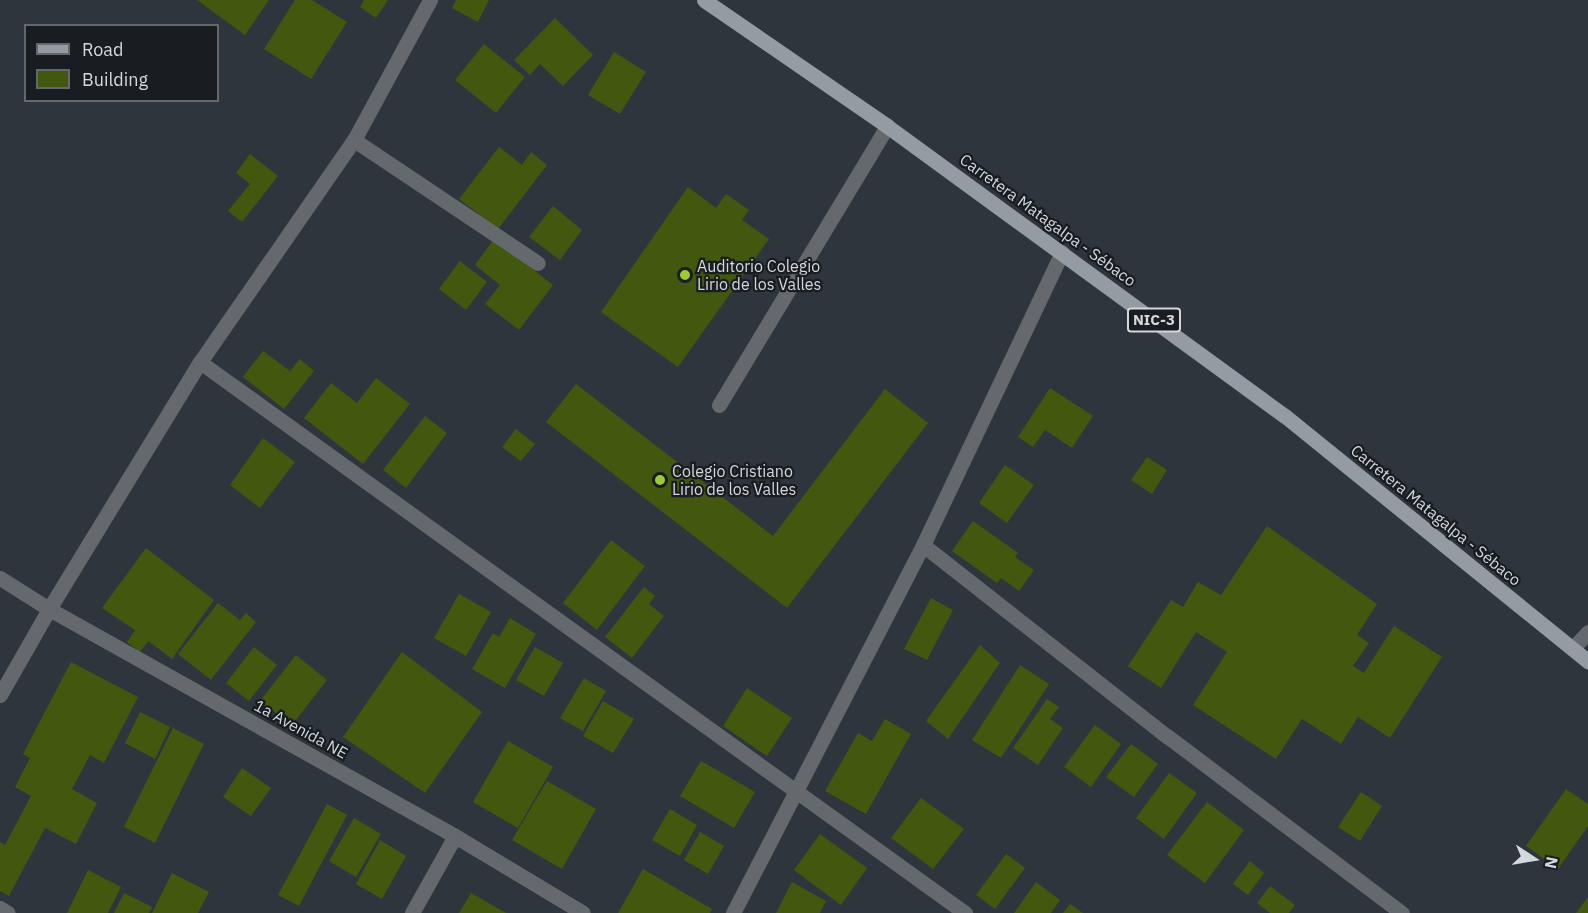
<!DOCTYPE html>
<meta charset="utf-8">
<style>
body{margin:0}
#map{position:relative;width:1588px;height:913px;overflow:hidden;background:#2e353d;font-family:"IBM Plex Sans",sans-serif}
div>[style]{position:absolute}
[style*='--x']{left:calc(var(--x)*1px);top:calc(var(--y)*1px);width:calc(var(--w)*1px);rotate:calc(var(--a)*1deg)}
.building>*{inset:0;background:#42580f}
.lane>*{height:15px;margin:-7.5px;padding:0 7.5px;transform-origin:7.5px;border-radius:7.5px;background:#65686c}
.street>*{height:15px;margin:-7.5px;padding:0 7.5px;transform-origin:7.5px;border-radius:7.5px;background:#65686c}
.primary>*{height:15px;margin:-7.5px;padding:0 7.5px;transform-origin:7.5px;border-radius:7.5px;background:#949ba3}
.dots>*{width:16px;height:16px;translate:-50% -50%;box-sizing:border-box;border:3px solid #191c20;border-radius:50%}
span{translate:-50% -50%;white-space:nowrap;text-align:center;line-height:1.15;-webkit-text-stroke:4.5px #191c20;paint-order:stroke}
.shield-label span{padding:2px 4px;background:#191c20;border:2px solid;border-radius:4px;-webkit-text-stroke-width:0}
.shield-label{font-size:15px;color:#d4d8dd;font-weight:700}
.street-label{font-size:16px;color:#d4d8dd}
.poi-label{font-size:16px;color:#d4d8dd}
.left{translate:0 -50%;text-align:left}
.legend{position:absolute;left:24px;top:24px;width:195px;height:78px;box-sizing:border-box;background:#191c20;border:2px solid #64676c;margin:0;padding:8px 10px;list-style:none;font-size:18px;color:#d4d8dd}
.legend li{display:flex;align-items:center;gap:12px;height:30px}
.legend b{width:30px;border:2px solid #64676c}
.north{position:absolute;left:1504px;top:829px;width:60px;height:60px;-webkit-text-stroke:4px #191c20;paint-order:stroke;rotate:102deg;font-size:16px;font-weight:700;line-height:24px;text-align:center;color:#d4d8dd}
.north::after{content:'';display:block;margin:auto;width:21px;height:27px;background:#d4d8dd;clip-path:polygon(50% 0,100% 100%,50% 72%,0 100%)}
</style>
<div id="map">
<div class="building">
<div style="clip-path:polygon(197px 0,269px 0,245px 35px)"></div>
<div style="clip-path:polygon(295px 0,312px 0,347px 22px,311px 79px,264px 49px)"></div>
<div style="clip-path:polygon(364px 0,388px 0,376px 18px,360px 7px)"></div>
<div style="clip-path:polygon(456px 0,489px 0,478px 22px,452px 8px)"></div>
<div style="clip-path:polygon(555px 18px,593px 55px,563px 86px,540px 64px,530px 75px,514px 60px)"></div>
<div style="clip-path:polygon(484px 44px,525px 77px,496px 113px,455px 80px)"></div>
<div style="clip-path:polygon(614px 52px,646px 72px,620px 114px,588px 95px)"></div>
<div style="clip-path:polygon(499px 147px,522px 165px,531px 152px,547px 165px,498px 229px,459px 199px)"></div>
<div style="clip-path:polygon(250px 154px,278px 176px,242px 222px,228px 211px,250px 184px,236px 173px)"></div>
<div style="clip-path:polygon(688px 187px,716px 208px,726px 194px,749px 210px,742px 220px,769px 239px,678px 367px,601px 312px)"></div>
<div style="clip-path:polygon(553px 206px,582px 230px,560px 260px,529px 237px)"></div>
<div style="clip-path:polygon(494px 239px,553px 285px,519px 330px,485px 304px,500px 285px,475px 265px)"></div>
<div style="clip-path:polygon(460px 261px,487px 282px,466px 310px,439px 289px)"></div>
<div style="clip-path:polygon(263px 351px,290px 371px,300px 359px,314px 371px,284px 409px,243px 377px)"></div>
<div style="clip-path:polygon(376px 378px,410px 404px,363px 464px,304px 418px,331px 383px,357px 403px)"></div>
<div style="clip-path:polygon(576px 384px,773px 536px,885px 389px,928px 423px,787px 608px,546px 422px)"></div>
<div style="clip-path:polygon(1050px 388px,1093px 416px,1072px 448px,1045px 430px,1033px 447px,1018px 437px)"></div>
<div style="clip-path:polygon(425px 416px,447px 433px,406px 488px,383px 470px)"></div>
<div style="clip-path:polygon(516px 429px,535px 444px,521px 461px,502px 447px)"></div>
<div style="clip-path:polygon(263px 438px,295px 462px,260px 508px,230px 485px)"></div>
<div style="clip-path:polygon(1147px 457px,1167px 470px,1152px 494px,1131px 480px)"></div>
<div style="clip-path:polygon(1005px 465px,1034px 485px,1007px 523px,979px 503px)"></div>
<div style="clip-path:polygon(973px 521px,1018px 553px,1015px 557px,1034px 570px,1019px 591px,1001px 578px,997px 583px,952px 551px)"></div>
<div style="clip-path:polygon(1267px 526px,1377px 604px,1357px 635px,1369px 643px,1353px 666px,1364px 673px,1394px 626px,1442px 657px,1390px 738px,1358px 717px,1341px 744px,1302px 719px,1276px 759px,1193px 705px,1227px 652px,1196px 632px,1161px 688px,1128px 666px,1171px 600px,1183px 607px,1198px 582px,1221px 595px)"></div>
<div style="clip-path:polygon(611px 540px,645px 566px,597px 630px,563px 603px)"></div>
<div style="clip-path:polygon(146px 548px,214px 600px,172px 659px,148px 641px,140px 652px,127px 642px,135px 630px,102px 608px)"></div>
<div style="clip-path:polygon(644px 587px,655px 596px,649px 604px,664px 616px,632px 658px,605px 637px)"></div>
<div style="clip-path:polygon(459px 594px,491px 612px,466px 656px,434px 638px)"></div>
<div style="clip-path:polygon(931px 598px,953px 610px,927px 660px,904px 649px)"></div>
<div style="clip-path:polygon(218px 603px,240px 620px,246px 613px,256px 622px,211px 680px,178px 654px)"></div>
<div style="clip-path:polygon(510px 618px,536px 634px,505px 688px,472px 669px,493px 633px,499px 637px)"></div>
<div style="clip-path:polygon(980px 645px,1000px 663px,948px 739px,926px 721px)"></div>
<div style="clip-path:polygon(254px 647px,277px 665px,249px 701px,226px 683px)"></div>
<div style="clip-path:polygon(535px 647px,563px 663px,544px 696px,516px 680px)"></div>
<div style="clip-path:polygon(402px 652px,482px 712px,425px 793px,343px 737px)"></div>
<div style="clip-path:polygon(296px 655px,327px 680px,292px 725px,260px 701px)"></div>
<div style="clip-path:polygon(71px 662px,138px 697px,104px 763px,90px 755px,72px 789px,97px 803px,76px 844px,45px 828px,9px 896px,0 891px,0 842px,5px 845px,31px 796px,15px 787px,30px 758px,23px 754px)"></div>
<div style="clip-path:polygon(1020px 665px,1049px 684px,1001px 758px,972px 740px)"></div>
<div style="clip-path:polygon(584px 678px,606px 691px,583px 731px,560px 718px)"></div>
<div style="clip-path:polygon(747px 688px,792px 718px,767px 756px,723px 726px)"></div>
<div style="clip-path:polygon(1047px 699px,1059px 707px,1050px 719px,1063px 728px,1038px 765px,1013px 748px)"></div>
<div style="clip-path:polygon(603px 701px,634px 719px,613px 753px,583px 736px)"></div>
<div style="clip-path:polygon(140px 712px,170px 727px,155px 759px,125px 743px)"></div>
<div style="clip-path:polygon(885px 719px,911px 734px,866px 814px,825px 791px,858px 733px,872px 741px)"></div>
<div style="clip-path:polygon(1095px 725px,1121px 744px,1091px 787px,1064px 767px)"></div>
<div style="clip-path:polygon(173px 728px,204px 744px,155px 843px,124px 827px)"></div>
<div style="clip-path:polygon(508px 741px,553px 767px,518px 828px,473px 802px)"></div>
<div style="clip-path:polygon(1131px 744px,1158px 764px,1134px 797px,1106px 777px)"></div>
<div style="clip-path:polygon(701px 761px,755px 792px,734px 828px,680px 796px)"></div>
<div style="clip-path:polygon(242px 768px,271px 788px,251px 816px,223px 797px)"></div>
<div style="clip-path:polygon(1169px 773px,1197px 793px,1164px 839px,1136px 818px)"></div>
<div style="clip-path:polygon(547px 781px,596px 809px,562px 869px,512px 840px)"></div>
<div style="clip-path:polygon(1566px 789px,1588px 804px,1588px 826px,1558px 869px,1526px 846px)"></div>
<div style="clip-path:polygon(1361px 792px,1382px 806px,1360px 841px,1338px 827px)"></div>
<div style="clip-path:polygon(921px 798px,964px 829px,933px 869px,891px 838px)"></div>
<div style="clip-path:polygon(1207px 802px,1244px 830px,1205px 883px,1167px 855px)"></div>
<div style="clip-path:polygon(327px 804px,347px 815px,299px 906px,278px 895px)"></div>
<div style="clip-path:polygon(670px 809px,697px 825px,680px 856px,652px 840px)"></div>
<div style="clip-path:polygon(354px 818px,381px 834px,356px 877px,329px 861px)"></div>
<div style="clip-path:polygon(700px 832px,724px 846px,708px 874px,684px 860px)"></div>
<div style="clip-path:polygon(820px 834px,867px 868px,841px 905px,794px 870px)"></div>
<div style="clip-path:polygon(380px 840px,406px 856px,382px 899px,356px 884px)"></div>
<div style="clip-path:polygon(1006px 854px,1025px 868px,995px 909px,976px 895px)"></div>
<div style="clip-path:polygon(1250px 861px,1264px 873px,1248px 895px,1233px 884px)"></div>
<div style="clip-path:polygon(643px 869px,712px 909px,710px 913px,618px 913px)"></div>
<div style="clip-path:polygon(88px 870px,121px 887px,108px 913px,67px 913px)"></div>
<div style="clip-path:polygon(172px 873px,209px 892px,198px 913px,152px 913px)"></div>
<div style="clip-path:polygon(792px 882px,826px 901px,820px 913px,776px 913px)"></div>
<div style="clip-path:polygon(1036px 882px,1060px 900px,1051px 913px,1014px 913px)"></div>
<div style="clip-path:polygon(1270px 886px,1295px 905px,1289px 913px,1270px 913px,1257px 903px)"></div>
<div style="clip-path:polygon(124px 893px,152px 907px,149px 913px,114px 913px)"></div>
<div style="clip-path:polygon(471px 893px,506px 913px,459px 913px)"></div>
<div style="clip-path:polygon(1588px 897px,1588px 913px,1576px 913px)"></div>
<div style="clip-path:polygon(1070px 904px,1083px 913px,1063px 913px)"></div>
</div>
<div class="lane">
<div style="--x:719;--y:405;--w:326;--a:-58.9"></div>
</div>
<div class="street">
<div style="--x:354;--y:140;--w:221;--a:33.8"></div>
<div style="--x:200;--y:362;--w:943;--a:35.76"></div>
<div style="--x:923;--y:545;--w:310;--a:38.1"></div>
<div style="--x:1167;--y:736;--w:294;--a:37"></div>
<div style="--x:0;--y:578;--w:58;--a:32.3"></div>
<div style="--x:49;--y:609;--w:465;--a:29.2"></div>
<div style="--x:455;--y:836;--w:149;--a:31"></div>
<div style="--x:1573;--y:648;--w:22;--a:-47"></div>
<div style="--x:0;--y:695;--w:99;--a:-60.3"></div>
<div style="--x:49;--y:609;--w:289;--a:-58.6"></div>
<div style="--x:200;--y:362;--w:270;--a:-55.3"></div>
<div style="--x:354;--y:140;--w:159;--a:-61.5"></div>
<div style="--x:0;--y:908;--w:9;--a:32"></div>
<div style="--x:412;--y:913;--w:88;--a:-60.8"></div>
<div style="--x:733;--y:913;--w:414;--a:-62.7"></div>
<div style="--x:923;--y:545;--w:324;--a:-64.6"></div>
</div>
<div class="primary">
<div style="--x:704;--y:0;--w:222;--a:34.5"></div>
<div style="--x:887;--y:126;--w:492;--a:36.1"></div>
<div style="--x:1285;--y:416;--w:390;--a:39"></div>
</div>
<div class="dots">
<div style="left:685px;top:275px;background:#9cca32"></div>
<div style="left:660px;top:480px;background:#9cca32"></div>
</div>
<div class="shield-label">
<span style="left:1154px;top:320px">NIC-3</span>
</div>
<div class="street-label">
<span style="left:1048px;top:220px;rotate:36deg">Carretera Matagalpa - Sébaco</span>
<span style="left:1436px;top:515px;rotate:39deg">Carretera Matagalpa - Sébaco</span>
<span style="left:301px;top:729px;rotate:29deg">1a Avenida NE</span>
</div>
<div class="poi-label">
<span class="left" style="left:697px;top:275px">Auditorio Colegio<br>Lirio de los Valles</span>
<span class="left" style="left:672px;top:480px">Colegio Cristiano<br>Lirio de los Valles</span>
</div>
<ul class="legend">
<li><b style="height:8px;background:#949ba3"></b>Road</li>
<li><b style="height:16px;background:#42580f"></b>Building</li>
</ul>
<div class="north">N</div>
</div>
